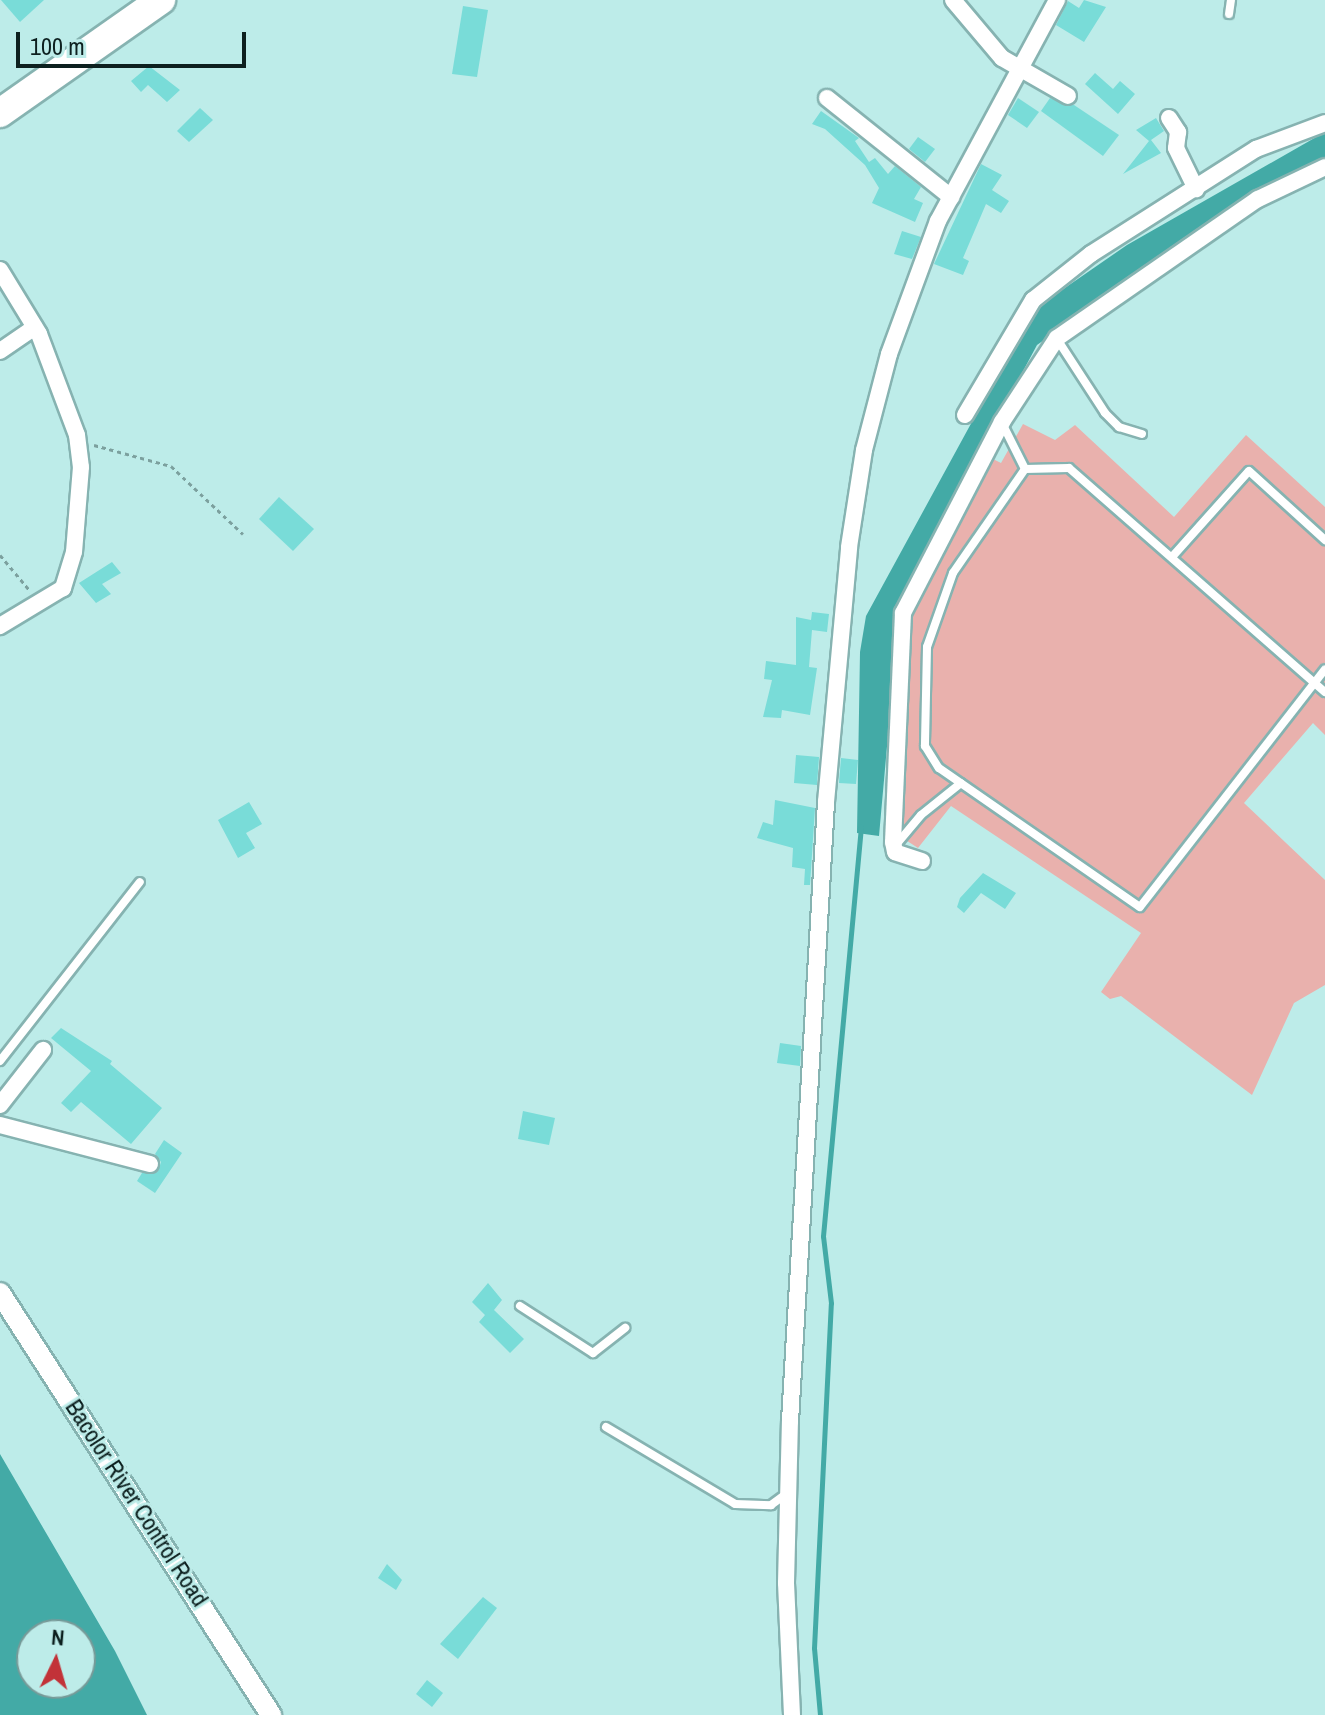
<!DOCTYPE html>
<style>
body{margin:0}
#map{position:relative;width:1325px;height:1715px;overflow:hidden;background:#bdece9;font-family:"Archivo Narrow",sans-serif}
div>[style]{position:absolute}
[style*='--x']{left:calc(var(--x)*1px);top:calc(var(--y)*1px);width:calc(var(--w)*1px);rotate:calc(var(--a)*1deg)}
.green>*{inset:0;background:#e9b1ad}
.water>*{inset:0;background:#43aaa6}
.stream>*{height:5px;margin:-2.5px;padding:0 2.5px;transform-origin:2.5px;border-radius:2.5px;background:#43aaa6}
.building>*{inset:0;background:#79dcd8}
.path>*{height:3px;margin-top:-1.5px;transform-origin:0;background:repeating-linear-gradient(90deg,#7ca09e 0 4px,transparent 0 8px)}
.roads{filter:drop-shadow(2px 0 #86b3b1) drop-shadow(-2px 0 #86b3b1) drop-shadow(0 2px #86b3b1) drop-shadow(0 -2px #86b3b1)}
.service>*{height:8px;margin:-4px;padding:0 4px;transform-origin:4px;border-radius:4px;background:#fff}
.minor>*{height:16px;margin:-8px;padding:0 8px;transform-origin:8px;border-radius:8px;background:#fff}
.tertiary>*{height:20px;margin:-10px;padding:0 10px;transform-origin:10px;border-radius:10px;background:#fff}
.trunk>*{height:28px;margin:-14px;padding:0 14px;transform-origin:14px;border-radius:14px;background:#fff}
span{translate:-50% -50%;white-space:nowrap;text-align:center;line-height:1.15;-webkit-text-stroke:6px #bdece9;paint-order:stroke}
.street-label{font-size:24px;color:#0d201f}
.north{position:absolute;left:16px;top:1619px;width:80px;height:80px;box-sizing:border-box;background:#bdece9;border:2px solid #779a98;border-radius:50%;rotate:5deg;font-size:22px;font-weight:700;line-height:32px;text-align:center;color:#0d201f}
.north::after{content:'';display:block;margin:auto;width:28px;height:36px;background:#c23238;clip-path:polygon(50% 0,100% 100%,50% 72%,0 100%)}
.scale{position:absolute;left:16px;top:32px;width:230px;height:36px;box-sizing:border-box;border:4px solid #0d201f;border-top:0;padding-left:10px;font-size:24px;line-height:28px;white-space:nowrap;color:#0d201f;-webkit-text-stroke:6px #bdece9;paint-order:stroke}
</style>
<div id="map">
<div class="green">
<div style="clip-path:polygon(1023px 424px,1055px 440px,1075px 425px,1174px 517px,1246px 435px,1325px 507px,1325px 735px,1313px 723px,1244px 803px,1325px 880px,1325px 985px,1294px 1003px,1252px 1095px,1121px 996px,1110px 999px,1101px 992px,1141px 933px,951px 806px,918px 848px,898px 835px,911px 608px,991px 458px,1001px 463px)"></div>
</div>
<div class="water">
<div style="clip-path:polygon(1325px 132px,1325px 161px,1202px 228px,1037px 345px,900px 601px,879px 836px,857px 833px,860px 652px,866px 616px,1033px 310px,1127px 245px)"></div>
<div style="clip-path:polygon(evenodd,0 1454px,115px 1651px,147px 1715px,0 1715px,0 1454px,32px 1635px,80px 1635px,80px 1683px,32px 1683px,32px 1635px)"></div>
</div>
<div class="stream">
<div style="--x:820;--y:1715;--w:67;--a:-95.1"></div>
<div style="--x:814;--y:1648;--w:345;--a:-87.2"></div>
<div style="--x:831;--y:1303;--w:67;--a:-96.8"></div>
<div style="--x:823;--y:1236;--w:411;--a:-84.7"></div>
</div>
<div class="building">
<div style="clip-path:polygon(1px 0,44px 0,20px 22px)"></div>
<div style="clip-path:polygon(1084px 0,1106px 7px,1084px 42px,1056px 25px,1068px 1px,1079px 8px)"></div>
<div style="clip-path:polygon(463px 6px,488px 10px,477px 77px,452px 74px)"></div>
<div style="clip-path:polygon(149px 66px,180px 90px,167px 102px,148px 85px,141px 92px,131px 81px)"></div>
<div style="clip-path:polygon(1095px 73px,1113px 89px,1120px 81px,1135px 94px,1118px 114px,1085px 84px)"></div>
<div style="clip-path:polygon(1018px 98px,1039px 112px,1027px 128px,1008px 115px)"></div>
<div style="clip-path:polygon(1050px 98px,1074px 105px,1119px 135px,1103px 156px,1041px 111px)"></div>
<div style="clip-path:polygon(200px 108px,213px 120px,189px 142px,177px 131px)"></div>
<div style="clip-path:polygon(821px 111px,859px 138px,855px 141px,869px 162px,875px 158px,888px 174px,895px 166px,921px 187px,914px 199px,923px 203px,915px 222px,872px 203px,879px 188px,865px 165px,825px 129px,812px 124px)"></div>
<div style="clip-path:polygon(1156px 118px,1164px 131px,1151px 140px,1161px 153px,1123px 174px,1149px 141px,1136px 130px)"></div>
<div style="clip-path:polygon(918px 137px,935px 149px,925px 162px,909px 149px)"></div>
<div style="clip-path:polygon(981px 164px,1002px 175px,992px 190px,1009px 201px,1001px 213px,986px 204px,963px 258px,969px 261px,963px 275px,934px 264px)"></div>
<div style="clip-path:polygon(902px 231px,921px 237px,912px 259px,894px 254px)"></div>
<div style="clip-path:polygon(279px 497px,314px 529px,293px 551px,259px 519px)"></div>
<div style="clip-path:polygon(112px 562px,121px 573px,102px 584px,111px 594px,96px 603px,79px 583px)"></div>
<div style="clip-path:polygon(812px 612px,829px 614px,827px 632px,812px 630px,809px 667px,817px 668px,810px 715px,782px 710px,781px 718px,763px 717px,772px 680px,764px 679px,766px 661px,796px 665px,796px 617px,811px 620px)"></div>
<div style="clip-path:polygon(796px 755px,819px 757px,817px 785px,794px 783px)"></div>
<div style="clip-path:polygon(841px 758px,858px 760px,856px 784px,839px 783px)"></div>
<div style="clip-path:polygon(775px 800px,815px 808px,810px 885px,804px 885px,805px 869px,792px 867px,793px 848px,757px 838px,763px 822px,773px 825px)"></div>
<div style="clip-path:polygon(249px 802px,262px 824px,246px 833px,255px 848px,238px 858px,218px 820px)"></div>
<div style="clip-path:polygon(983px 873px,1016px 893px,1005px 909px,981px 893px,964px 913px,957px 907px,960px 898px)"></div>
<div style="clip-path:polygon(61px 1028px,112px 1061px,110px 1064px,162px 1108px,131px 1144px,81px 1102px,71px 1112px,61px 1103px,91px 1071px,51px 1038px)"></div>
<div style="clip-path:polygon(780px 1043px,801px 1046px,800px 1066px,777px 1063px)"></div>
<div style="clip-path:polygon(523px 1111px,555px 1118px,549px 1145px,518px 1139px)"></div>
<div style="clip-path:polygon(164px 1140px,182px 1153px,155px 1193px,137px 1181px,142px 1173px,158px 1171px,161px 1162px,155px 1154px)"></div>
<div style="clip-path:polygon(488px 1283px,502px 1300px,494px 1310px,524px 1339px,510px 1353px,479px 1322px,485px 1315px,472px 1302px)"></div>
<div style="clip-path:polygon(387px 1564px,402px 1580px,396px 1590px,378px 1578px)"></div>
<div style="clip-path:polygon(483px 1597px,497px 1608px,458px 1659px,440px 1644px)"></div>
<div style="clip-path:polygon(427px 1680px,443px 1693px,432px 1707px,416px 1694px)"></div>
</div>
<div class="path">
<div style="--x:94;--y:445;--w:80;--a:15.3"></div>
<div style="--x:171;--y:466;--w:99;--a:43.4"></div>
<div style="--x:0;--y:555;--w:48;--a:50"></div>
</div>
<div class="roads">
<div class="service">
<div style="--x:1229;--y:14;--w:14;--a:-82"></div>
<div style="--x:1057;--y:339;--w:88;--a:57"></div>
<div style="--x:1105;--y:413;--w:20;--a:45"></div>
<div style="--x:1119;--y:427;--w:24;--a:17"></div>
<div style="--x:1002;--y:423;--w:51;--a:63.4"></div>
<div style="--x:1025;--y:469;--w:126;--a:124.7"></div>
<div style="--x:953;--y:573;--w:78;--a:109.4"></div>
<div style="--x:927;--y:647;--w:99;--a:91.2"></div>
<div style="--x:925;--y:746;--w:26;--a:58"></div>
<div style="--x:939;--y:768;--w:244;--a:34.7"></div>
<div style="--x:1140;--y:907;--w:301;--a:-52.1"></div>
<div style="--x:1025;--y:469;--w:44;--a:-1.3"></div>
<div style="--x:1069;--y:468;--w:340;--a:41.2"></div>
<div style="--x:1172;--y:557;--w:115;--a:-48.2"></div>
<div style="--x:1249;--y:471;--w:103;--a:42.2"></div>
<div style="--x:895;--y:846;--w:40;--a:-50"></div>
<div style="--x:921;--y:815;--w:51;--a:-38.7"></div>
<div style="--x:0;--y:1061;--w:227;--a:-52"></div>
<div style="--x:520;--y:1306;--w:87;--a:32.8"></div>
<div style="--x:593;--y:1353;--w:41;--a:-38"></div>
<div style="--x:606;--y:1427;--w:150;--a:30.8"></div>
<div style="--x:735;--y:1504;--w:36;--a:2"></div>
<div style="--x:771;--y:1505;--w:19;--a:-36"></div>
</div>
<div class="minor">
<div style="--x:953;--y:0;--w:76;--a:49.8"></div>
<div style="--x:1002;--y:58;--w:76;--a:29.9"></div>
<div style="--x:827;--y:98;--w:159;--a:38.6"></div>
<div style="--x:1169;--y:118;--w:17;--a:57"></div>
<div style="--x:1178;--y:132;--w:16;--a:97"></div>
<div style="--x:1176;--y:148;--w:46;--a:64"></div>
<div style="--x:0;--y:270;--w:75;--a:58.6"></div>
<div style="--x:39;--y:334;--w:108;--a:69.4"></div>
<div style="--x:77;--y:435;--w:32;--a:83"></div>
<div style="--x:81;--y:467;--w:85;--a:94.7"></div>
<div style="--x:74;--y:552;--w:38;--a:107"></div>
<div style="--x:63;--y:588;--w:74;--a:148.9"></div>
<div style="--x:0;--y:351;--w:42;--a:-34.4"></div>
<div style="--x:965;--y:415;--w:134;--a:-59.4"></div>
<div style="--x:1033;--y:300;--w:74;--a:-38.4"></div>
<div style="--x:1091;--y:254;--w:196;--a:-32.5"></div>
<div style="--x:1256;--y:149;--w:74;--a:-20.6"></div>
<div style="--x:922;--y:861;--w:28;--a:-162"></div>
<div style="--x:895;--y:852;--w:10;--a:-101"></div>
<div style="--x:893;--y:842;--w:229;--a:-87.5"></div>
<div style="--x:903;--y:613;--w:215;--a:-62.6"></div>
<div style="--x:1002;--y:422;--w:100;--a:-56.8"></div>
<div style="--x:1057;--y:338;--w:244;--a:-34.7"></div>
<div style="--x:1258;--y:199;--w:74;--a:-25.5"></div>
<div style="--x:0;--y:1105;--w:70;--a:-52"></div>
<div style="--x:0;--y:1125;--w:155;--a:14.6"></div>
<div style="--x:792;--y:1715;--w:132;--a:-92.6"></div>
<div style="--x:786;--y:1583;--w:162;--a:-88.6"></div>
<div style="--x:790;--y:1421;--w:620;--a:-86.67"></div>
<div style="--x:826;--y:802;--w:256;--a:-84.8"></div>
<div style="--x:849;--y:547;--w:98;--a:-81.2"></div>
<div style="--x:864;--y:450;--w:99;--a:-75.4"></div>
<div style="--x:889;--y:354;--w:142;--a:-69.8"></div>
<div style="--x:938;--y:221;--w:251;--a:-61.7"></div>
</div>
<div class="tertiary">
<div style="--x:0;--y:1293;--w:502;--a:57.29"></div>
</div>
<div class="trunk">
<div style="--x:0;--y:113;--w:197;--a:-35.1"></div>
</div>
</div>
<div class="street-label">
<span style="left:137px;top:1503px;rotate:57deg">Bacolor River Control Road</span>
</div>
<div class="north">N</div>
<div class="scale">100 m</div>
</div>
